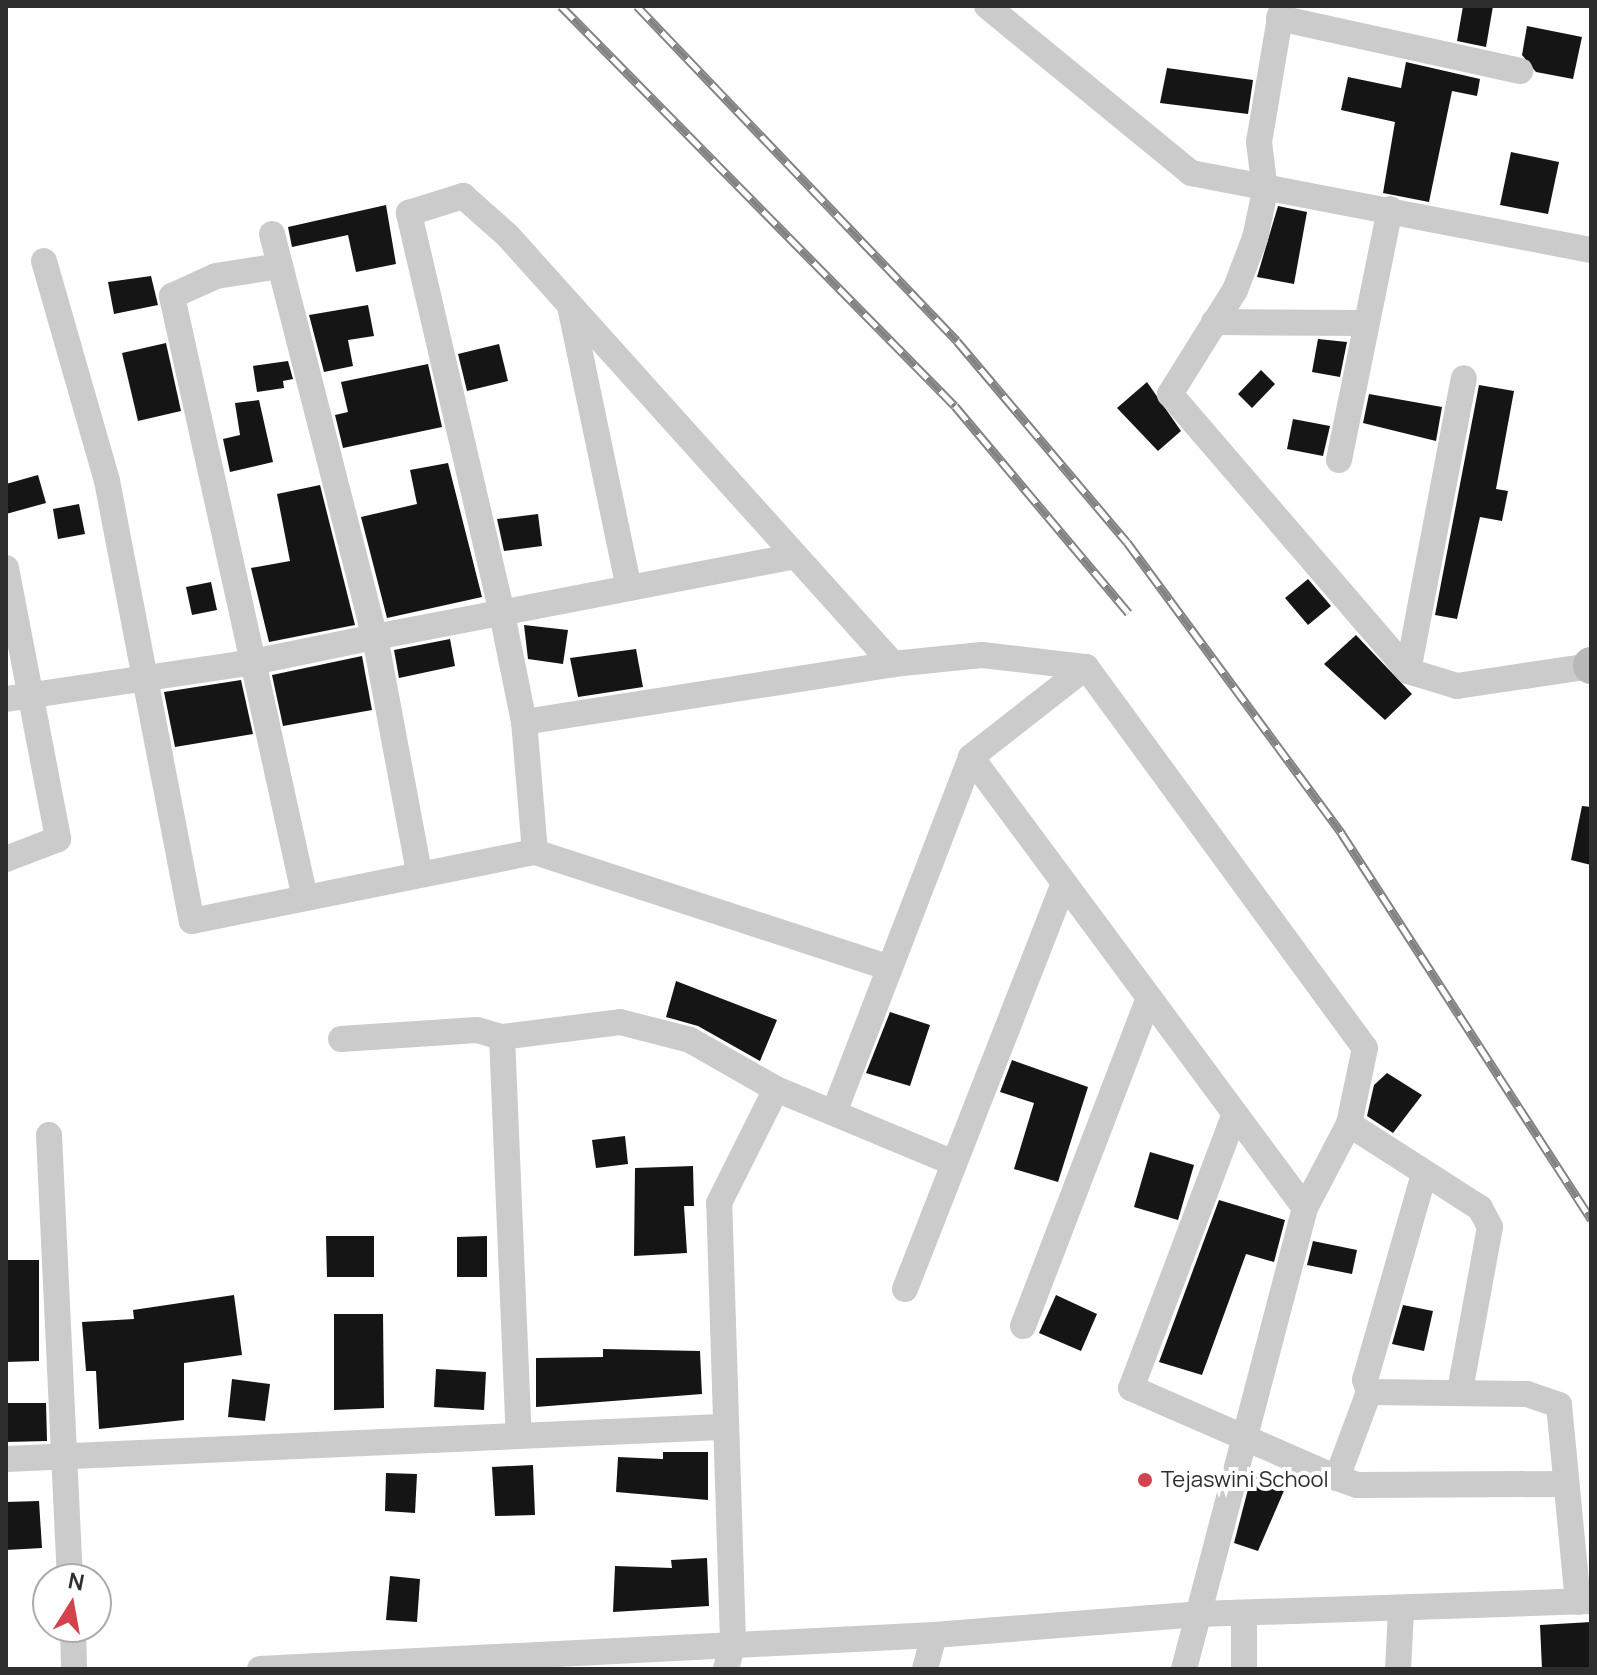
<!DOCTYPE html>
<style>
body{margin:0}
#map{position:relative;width:1597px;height:1675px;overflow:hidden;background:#fff;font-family:Manrope,sans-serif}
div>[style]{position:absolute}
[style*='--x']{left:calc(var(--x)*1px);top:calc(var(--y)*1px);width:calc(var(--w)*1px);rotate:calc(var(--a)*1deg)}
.building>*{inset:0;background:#151515}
.street>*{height:26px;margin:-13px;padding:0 13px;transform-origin:13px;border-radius:13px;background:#cbcbcb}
.secondary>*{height:36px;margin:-18px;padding:0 18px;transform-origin:18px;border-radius:18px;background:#b8b8b8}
.rail>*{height:9px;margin-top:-4.5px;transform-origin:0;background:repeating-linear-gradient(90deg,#fff 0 18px,#838383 0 36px);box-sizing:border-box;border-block:2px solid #838383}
.dots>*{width:22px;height:22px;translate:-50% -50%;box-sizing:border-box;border:4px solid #fff;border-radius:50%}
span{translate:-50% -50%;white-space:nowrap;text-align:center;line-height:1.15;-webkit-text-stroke:8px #fff;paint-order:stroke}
.poi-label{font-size:22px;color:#2e2e2e}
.left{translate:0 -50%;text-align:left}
.frame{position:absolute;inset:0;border:8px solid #2e2e2e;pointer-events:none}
.north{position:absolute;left:32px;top:1563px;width:80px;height:80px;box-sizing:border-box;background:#fff;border:2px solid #ababab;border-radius:50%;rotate:11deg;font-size:22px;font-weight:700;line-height:32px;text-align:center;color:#2e2e2e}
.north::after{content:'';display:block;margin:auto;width:28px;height:36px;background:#d2434d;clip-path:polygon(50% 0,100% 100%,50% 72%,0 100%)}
</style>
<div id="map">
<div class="building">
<div style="clip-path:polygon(1463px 6px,1493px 6px,1486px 47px,1457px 41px)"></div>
<div style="clip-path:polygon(1527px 26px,1582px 37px,1573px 79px,1536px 72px,1522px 55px)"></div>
<div style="clip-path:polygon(1406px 62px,1480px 79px,1477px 96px,1452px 91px,1429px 202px,1383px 193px,1395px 122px,1341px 110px,1348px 77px,1401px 88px)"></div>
<div style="clip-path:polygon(1167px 68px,1253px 80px,1248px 114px,1160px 103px)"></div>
<div style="clip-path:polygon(1511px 152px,1559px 162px,1548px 214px,1500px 205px)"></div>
<div style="clip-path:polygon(386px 205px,396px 264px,356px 272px,348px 235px,292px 247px,288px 227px)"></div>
<div style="clip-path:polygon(1278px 206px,1307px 212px,1294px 284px,1257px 277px)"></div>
<div style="clip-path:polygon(151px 276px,158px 305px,114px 314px,108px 282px)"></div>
<div style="clip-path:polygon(368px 305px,374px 336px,348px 340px,353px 366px,324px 372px,309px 315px)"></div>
<div style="clip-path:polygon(1318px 339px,1347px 342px,1340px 377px,1312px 372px)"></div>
<div style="clip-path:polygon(166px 343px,181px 411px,138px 421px,122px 353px)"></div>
<div style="clip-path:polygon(499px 344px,508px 381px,467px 391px,458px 354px)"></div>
<div style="clip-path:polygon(288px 361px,293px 379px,283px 381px,284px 388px,257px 392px,253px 366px)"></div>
<div style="clip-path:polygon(428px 364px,442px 427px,343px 448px,335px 415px,348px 412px,341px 382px)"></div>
<div style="clip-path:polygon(1261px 370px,1275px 384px,1252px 408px,1238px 394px)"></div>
<div style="clip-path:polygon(1147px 382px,1181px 431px,1158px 451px,1117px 408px)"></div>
<div style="clip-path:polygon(1479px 385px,1514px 391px,1496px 489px,1508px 491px,1502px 521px,1480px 517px,1457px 619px,1435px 615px)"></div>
<div style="clip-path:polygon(1369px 394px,1442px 407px,1436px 441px,1363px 423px)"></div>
<div style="clip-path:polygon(259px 400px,273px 462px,230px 472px,223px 439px,240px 435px,235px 403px)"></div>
<div style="clip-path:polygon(1293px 419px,1330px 426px,1323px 456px,1287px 449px)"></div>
<div style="clip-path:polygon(448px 463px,482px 597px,387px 618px,361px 517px,417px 504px,410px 470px)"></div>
<div style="clip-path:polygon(38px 475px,46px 503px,6px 514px,6px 484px)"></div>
<div style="clip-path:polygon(320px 485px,355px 625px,269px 642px,251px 568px,290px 561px,277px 494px)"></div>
<div style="clip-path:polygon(79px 504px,85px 534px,58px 539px,53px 509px)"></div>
<div style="clip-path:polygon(538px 514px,542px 546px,504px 551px,497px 519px)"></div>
<div style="clip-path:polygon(1308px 579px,1331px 606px,1308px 625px,1285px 598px)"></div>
<div style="clip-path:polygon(211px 582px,217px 610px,192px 615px,186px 587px)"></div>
<div style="clip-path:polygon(524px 625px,568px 630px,563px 664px,528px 659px)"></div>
<div style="clip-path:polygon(1356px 635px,1412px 694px,1385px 720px,1324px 664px)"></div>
<div style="clip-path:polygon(450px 639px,455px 666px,399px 678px,394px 650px)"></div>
<div style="clip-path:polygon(636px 649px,643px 687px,578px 697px,570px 658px)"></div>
<div style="clip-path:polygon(362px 656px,372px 710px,283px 726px,272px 675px)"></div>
<div style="clip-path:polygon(241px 680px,253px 734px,175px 747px,164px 692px)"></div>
<div style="clip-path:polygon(1582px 806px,1591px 807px,1591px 865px,1571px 860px)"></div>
<div style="clip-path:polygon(676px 981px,777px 1020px,760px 1061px,698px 1026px,666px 1017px)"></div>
<div style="clip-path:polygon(890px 1012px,930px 1025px,910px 1086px,866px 1073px)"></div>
<div style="clip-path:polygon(1012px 1060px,1088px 1087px,1058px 1182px,1014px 1169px,1034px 1103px,1000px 1092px)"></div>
<div style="clip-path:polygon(1387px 1073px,1422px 1095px,1393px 1133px,1367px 1116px,1374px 1085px)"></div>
<div style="clip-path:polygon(625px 1136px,628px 1164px,596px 1168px,592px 1140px)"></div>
<div style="clip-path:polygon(1150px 1152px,1194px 1165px,1178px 1220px,1134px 1207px)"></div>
<div style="clip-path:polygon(693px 1166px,694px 1206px,684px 1206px,687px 1253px,634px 1256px,635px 1168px)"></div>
<div style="clip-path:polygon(1219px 1200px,1285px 1220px,1274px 1262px,1246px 1254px,1202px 1375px,1159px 1362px)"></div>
<div style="clip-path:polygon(326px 1236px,374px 1236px,374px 1277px,327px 1277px)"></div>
<div style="clip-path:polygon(487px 1236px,487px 1277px,457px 1277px,457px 1237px)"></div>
<div style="clip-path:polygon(1313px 1241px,1357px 1250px,1352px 1274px,1307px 1265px)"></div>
<div style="clip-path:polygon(6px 1260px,39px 1260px,39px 1361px,6px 1362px)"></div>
<div style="clip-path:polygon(234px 1295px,242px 1355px,184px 1363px,184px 1420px,99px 1429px,96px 1371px,86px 1371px,82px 1322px,134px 1319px,133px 1310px)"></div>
<div style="clip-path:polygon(1056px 1295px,1097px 1314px,1081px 1351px,1039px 1333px)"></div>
<div style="clip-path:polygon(1403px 1305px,1433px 1311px,1424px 1351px,1392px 1344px)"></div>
<div style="clip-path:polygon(334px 1314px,383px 1314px,384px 1408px,334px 1410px)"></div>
<div style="clip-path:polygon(603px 1349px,700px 1351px,702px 1394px,536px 1407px,536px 1358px,603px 1357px)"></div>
<div style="clip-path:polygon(436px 1369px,486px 1372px,484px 1410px,434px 1407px)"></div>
<div style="clip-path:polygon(232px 1379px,270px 1384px,265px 1421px,228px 1417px)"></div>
<div style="clip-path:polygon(6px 1403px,46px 1403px,47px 1441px,6px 1442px)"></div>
<div style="clip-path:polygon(663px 1452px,708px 1452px,708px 1500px,616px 1492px,618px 1457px,663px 1459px)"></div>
<div style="clip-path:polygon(533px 1465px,535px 1515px,495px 1516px,492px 1467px)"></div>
<div style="clip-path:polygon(386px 1473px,417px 1474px,415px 1513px,385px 1511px)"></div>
<div style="clip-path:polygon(1252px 1474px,1286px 1486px,1258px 1551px,1234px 1543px)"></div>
<div style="clip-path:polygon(39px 1501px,42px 1548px,6px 1550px,6px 1502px)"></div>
<div style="clip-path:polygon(707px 1558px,709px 1606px,613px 1612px,615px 1566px,672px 1568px,671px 1560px)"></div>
<div style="clip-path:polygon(390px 1576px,420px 1579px,417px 1622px,386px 1620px)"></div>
<div style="clip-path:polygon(1591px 1622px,1591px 1669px,1542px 1669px,1540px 1625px)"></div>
</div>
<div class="street">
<div style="--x:987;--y:6;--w:264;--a:39.3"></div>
<div style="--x:1191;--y:173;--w:407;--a:10.9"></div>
<div style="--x:1282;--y:6;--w:138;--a:99.6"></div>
<div style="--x:1259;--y:142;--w:49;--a:83"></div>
<div style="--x:1265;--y:191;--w:48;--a:102"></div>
<div style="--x:1255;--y:238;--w:56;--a:111"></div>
<div style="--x:1235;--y:290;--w:123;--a:122"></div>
<div style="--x:1170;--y:394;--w:365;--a:49.3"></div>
<div style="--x:1408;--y:671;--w:51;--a:17"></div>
<div style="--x:1457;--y:686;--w:135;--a:-8.5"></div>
<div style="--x:1279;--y:18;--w:247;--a:12.4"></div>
<div style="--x:272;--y:234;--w:416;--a:75.7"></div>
<div style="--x:375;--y:637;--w:427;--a:-10.9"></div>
<div style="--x:44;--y:261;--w:229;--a:74"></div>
<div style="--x:107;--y:481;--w:448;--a:79.1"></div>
<div style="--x:192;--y:921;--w:350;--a:-11.4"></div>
<div style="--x:535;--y:852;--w:130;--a:-94.8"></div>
<div style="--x:524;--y:722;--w:115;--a:-101.5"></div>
<div style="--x:501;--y:609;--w:407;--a:-103.1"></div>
<div style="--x:409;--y:213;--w:57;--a:-17.5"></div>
<div style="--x:463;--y:196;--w:60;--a:41.6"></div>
<div style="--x:508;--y:236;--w:576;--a:48.03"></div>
<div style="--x:893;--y:664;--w:89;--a:-5.8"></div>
<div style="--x:982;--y:655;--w:105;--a:6.6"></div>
<div style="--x:1086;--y:667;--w:472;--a:53.8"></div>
<div style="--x:1365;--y:1048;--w:78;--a:101.9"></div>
<div style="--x:1349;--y:1124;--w:156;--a:32.7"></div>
<div style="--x:1480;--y:1208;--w:21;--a:62"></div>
<div style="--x:1490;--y:1227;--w:166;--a:100.4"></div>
<div style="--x:570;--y:306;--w:288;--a:78.2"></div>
<div style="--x:1214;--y:322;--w:149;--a:0.4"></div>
<div style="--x:1339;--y:460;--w:256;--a:-78.5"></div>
<div style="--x:6;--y:568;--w:276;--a:79.1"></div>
<div style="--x:58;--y:839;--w:56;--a:159"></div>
<div style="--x:1408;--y:671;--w:298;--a:-79.2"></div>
<div style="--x:6;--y:699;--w:250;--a:-8.5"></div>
<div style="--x:253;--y:662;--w:375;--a:-102.5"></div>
<div style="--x:172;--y:296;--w:48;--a:-24.4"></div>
<div style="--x:216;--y:276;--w:65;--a:-8.9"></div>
<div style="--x:524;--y:722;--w:374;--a:-8.9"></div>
<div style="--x:971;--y:757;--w:561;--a:53.48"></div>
<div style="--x:535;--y:852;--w:373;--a:18.1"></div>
<div style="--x:305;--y:898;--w:242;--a:-102.4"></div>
<div style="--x:253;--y:662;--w:125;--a:-11.6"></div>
<div style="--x:375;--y:637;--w:240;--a:79.4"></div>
<div style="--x:502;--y:1037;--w:398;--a:87.6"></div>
<div style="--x:341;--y:1039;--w:136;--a:-3.8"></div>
<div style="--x:477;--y:1030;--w:26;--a:16"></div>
<div style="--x:502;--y:1037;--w:119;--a:-7.2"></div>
<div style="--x:620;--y:1022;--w:72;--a:14.4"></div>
<div style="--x:690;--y:1040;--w:99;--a:29.7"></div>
<div style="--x:776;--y:1089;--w:193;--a:22.6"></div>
<div style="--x:835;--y:1110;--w:378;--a:-68.9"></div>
<div style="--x:971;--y:757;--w:146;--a:-38"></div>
<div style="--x:1234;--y:1116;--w:291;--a:110.7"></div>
<div style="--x:1131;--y:1388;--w:225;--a:23.6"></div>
<div style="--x:1337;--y:1478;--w:92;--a:-69.6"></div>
<div style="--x:1369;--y:1392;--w:13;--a:-108"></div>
<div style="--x:1365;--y:1380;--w:210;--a:-74"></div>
<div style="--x:49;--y:1135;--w:444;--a:87.3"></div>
<div style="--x:905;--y:1289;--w:433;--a:-68.6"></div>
<div style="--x:1023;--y:1326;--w:346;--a:-69"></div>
<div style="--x:1369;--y:1392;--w:158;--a:0.7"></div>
<div style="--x:1527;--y:1394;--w:34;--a:19"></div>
<div style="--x:1559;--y:1405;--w:198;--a:84.5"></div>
<div style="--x:6;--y:1459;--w:715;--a:-2.57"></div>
<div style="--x:1337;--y:1478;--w:21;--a:19"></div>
<div style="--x:1357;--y:1485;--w:209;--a:-0.3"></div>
<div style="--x:73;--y:1627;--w:42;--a:88.6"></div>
<div style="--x:260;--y:1669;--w:675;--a:-2.89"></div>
<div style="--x:934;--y:1635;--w:266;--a:-4.5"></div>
<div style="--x:1199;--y:1614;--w:392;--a:-1.9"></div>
<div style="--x:726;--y:1669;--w:28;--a:-75"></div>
<div style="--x:733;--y:1642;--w:439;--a:-91.8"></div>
<div style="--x:719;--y:1203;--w:127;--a:-63.4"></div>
<div style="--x:925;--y:1669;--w:35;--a:-75"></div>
<div style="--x:1184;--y:1669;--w:477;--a:-75.3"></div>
<div style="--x:1305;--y:1208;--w:95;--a:-62.4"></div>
<div style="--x:1244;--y:1669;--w:56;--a:-90"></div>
<div style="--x:1398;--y:1669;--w:58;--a:-87"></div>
</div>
<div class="secondary">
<div style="--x:1591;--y:665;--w:1;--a:90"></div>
</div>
<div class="rail">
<div style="--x:561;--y:6;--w:561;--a:45.43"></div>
<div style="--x:955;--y:406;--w:270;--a:50"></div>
<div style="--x:637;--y:6;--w:463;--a:46.3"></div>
<div style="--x:957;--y:341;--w:263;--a:49.8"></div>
<div style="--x:1127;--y:542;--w:363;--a:53.6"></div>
<div style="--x:1342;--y:834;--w:459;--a:57.1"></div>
</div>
<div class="dots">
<div style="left:1145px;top:1480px;background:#d2434d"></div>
</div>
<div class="poi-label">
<span class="left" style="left:1161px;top:1480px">Tejaswini School</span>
</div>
<div class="frame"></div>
<div class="north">N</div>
</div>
